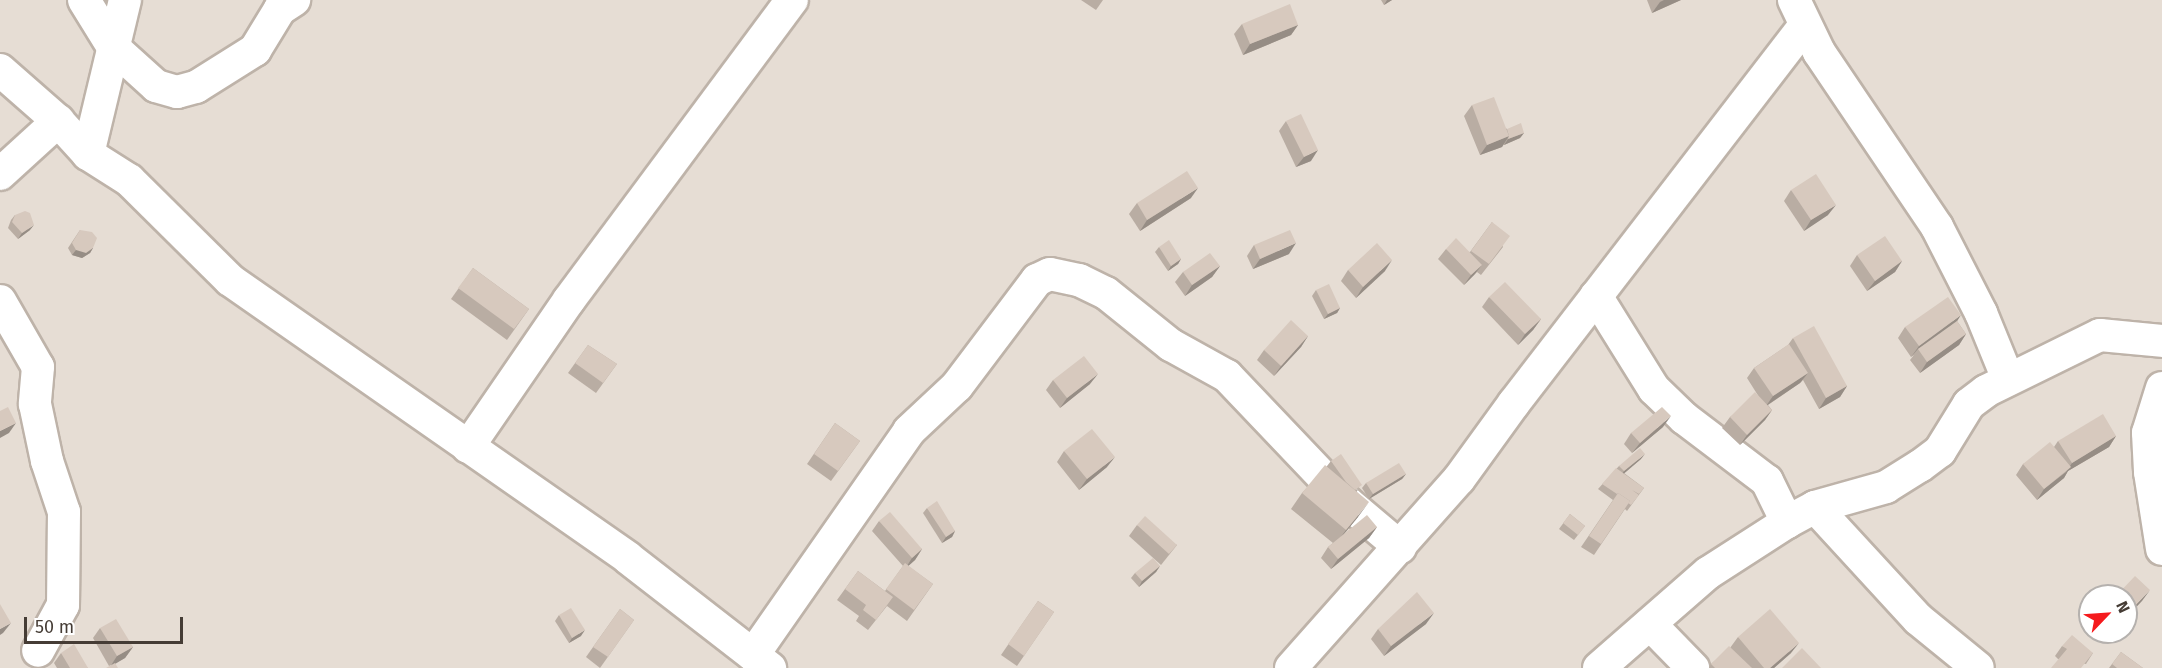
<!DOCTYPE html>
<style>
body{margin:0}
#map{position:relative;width:2162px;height:668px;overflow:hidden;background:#f2ece6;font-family:"Fira Sans",sans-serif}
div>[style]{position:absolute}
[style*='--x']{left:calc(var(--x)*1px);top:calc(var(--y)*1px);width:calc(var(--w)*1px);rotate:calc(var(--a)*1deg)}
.residential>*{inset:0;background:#e6ddd4}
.roads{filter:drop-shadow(2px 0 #beb3a9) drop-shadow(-2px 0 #beb3a9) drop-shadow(0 2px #beb3a9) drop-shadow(0 -2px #beb3a9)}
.minor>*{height:32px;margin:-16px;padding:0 16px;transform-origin:16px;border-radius:16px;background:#fff}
.wall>*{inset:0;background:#b9ada3}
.shaded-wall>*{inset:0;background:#968d85}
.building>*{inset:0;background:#d7c9be}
span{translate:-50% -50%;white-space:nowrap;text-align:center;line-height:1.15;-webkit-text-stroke:4.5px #fff;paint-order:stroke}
.north{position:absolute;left:2078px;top:584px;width:60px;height:60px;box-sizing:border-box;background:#fff;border:2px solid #b5b1ae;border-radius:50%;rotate:65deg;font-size:16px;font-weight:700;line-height:24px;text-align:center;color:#453c35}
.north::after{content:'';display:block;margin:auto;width:21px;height:27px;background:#f51a1d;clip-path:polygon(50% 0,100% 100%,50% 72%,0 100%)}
.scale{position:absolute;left:24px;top:617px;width:159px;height:27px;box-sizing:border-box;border:3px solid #453c35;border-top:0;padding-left:8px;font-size:18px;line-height:21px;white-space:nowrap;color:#453c35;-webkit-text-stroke:4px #fff;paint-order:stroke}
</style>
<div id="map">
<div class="residential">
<div style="clip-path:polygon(evenodd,0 0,2162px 0,2162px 668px,0 668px,0 0,2090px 596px,2126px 596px,2126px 632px,2090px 632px,2090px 596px)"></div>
</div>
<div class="roads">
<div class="minor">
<div style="--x:84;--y:0;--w:55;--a:58.3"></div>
<div style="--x:113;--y:47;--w:58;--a:42.2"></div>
<div style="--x:156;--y:86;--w:22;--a:16"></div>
<div style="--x:177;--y:92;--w:20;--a:-15"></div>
<div style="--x:196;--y:87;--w:70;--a:-32.1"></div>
<div style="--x:255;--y:50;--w:48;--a:-58.6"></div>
<div style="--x:280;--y:9;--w:17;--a:-33"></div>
<div style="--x:1794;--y:0;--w:58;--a:64.3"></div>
<div style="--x:1819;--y:52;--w:211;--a:56"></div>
<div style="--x:1937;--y:227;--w:97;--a:62.9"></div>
<div style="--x:1981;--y:313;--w:71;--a:67.8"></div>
<div style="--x:0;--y:70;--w:77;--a:41.3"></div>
<div style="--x:58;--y:121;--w:45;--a:47.7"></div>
<div style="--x:88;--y:154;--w:49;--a:32.4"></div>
<div style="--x:129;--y:180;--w:142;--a:44.7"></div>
<div style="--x:230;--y:280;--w:485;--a:34.9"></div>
<div style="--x:628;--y:558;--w:180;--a:37.8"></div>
<div style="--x:88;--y:154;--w:158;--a:-76.5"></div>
<div style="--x:0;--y:174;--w:79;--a:-42.4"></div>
<div style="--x:1596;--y:296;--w:110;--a:58.1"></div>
<div style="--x:1654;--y:389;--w:42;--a:44"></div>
<div style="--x:1684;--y:418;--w:104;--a:37.2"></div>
<div style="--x:1767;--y:481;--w:46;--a:64"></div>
<div style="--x:0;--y:301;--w:76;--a:60.1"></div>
<div style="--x:38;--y:367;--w:37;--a:95"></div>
<div style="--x:35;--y:404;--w:58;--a:78.1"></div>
<div style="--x:47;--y:461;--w:54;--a:71.6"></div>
<div style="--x:64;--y:512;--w:93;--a:90.6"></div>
<div style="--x:63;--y:605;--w:52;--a:118.5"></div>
<div style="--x:2162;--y:388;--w:47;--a:107.3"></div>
<div style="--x:2148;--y:433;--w:39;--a:87"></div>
<div style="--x:2150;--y:472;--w:78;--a:81.1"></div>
<div style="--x:468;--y:447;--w:178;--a:-55.5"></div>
<div style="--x:569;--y:300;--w:374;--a:-53.4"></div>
<div style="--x:1815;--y:507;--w:152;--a:47.4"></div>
<div style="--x:1918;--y:619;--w:77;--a:39.2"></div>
<div style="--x:1650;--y:624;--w:62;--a:45.7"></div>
<div style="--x:753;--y:655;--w:273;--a:-55.1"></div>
<div style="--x:909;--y:431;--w:66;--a:-43.2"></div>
<div style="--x:957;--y:386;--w:133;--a:-53"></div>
<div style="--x:1037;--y:280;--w:14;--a:-25"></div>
<div style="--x:1050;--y:274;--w:30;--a:12"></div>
<div style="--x:1079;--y:280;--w:30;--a:26"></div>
<div style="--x:1106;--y:293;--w:83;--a:38.7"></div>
<div style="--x:1171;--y:345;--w:64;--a:29"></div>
<div style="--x:1227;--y:376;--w:177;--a:46.4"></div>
<div style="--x:1349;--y:504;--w:67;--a:40.1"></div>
<div style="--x:1291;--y:668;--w:253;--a:-48.4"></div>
<div style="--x:1459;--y:479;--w:94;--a:-54.1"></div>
<div style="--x:1514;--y:403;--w:476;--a:-52.4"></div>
<div style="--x:1599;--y:668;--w:145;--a:-41.1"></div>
<div style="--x:1708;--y:573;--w:94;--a:-32.8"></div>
<div style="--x:1787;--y:522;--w:32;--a:-28"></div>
<div style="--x:1815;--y:507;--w:74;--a:-15.7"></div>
<div style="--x:1886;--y:487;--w:40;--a:-32"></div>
<div style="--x:1920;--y:466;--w:25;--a:-37"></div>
<div style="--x:1940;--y:451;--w:55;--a:-58.3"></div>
<div style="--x:1969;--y:404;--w:21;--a:-37"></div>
<div style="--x:1986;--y:391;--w:127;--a:-26.2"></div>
<div style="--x:2100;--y:335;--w:62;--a:5.5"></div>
</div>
</div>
<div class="wall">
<div style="clip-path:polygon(1081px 0,1103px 0,1096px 10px)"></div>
<div style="clip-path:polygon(1381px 0,1392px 0,1384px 5px)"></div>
<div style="clip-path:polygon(1647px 0,1681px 0,1652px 13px)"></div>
<div style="clip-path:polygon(1242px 24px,1298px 25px,1291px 35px,1243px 55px,1234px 34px)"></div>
<div style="clip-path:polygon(1472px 105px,1507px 129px,1524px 133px,1520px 138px,1504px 145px,1504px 144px,1502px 147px,1480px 155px,1464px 116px)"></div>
<div style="clip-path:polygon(1286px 121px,1311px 161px,1296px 167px,1279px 131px)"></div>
<div style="clip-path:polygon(1791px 190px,1828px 215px,1804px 231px,1784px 201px)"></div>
<div style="clip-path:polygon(1191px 198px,1140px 231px,1129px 214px,1137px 203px)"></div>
<div style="clip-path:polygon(15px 215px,30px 230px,18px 239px,8px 228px,11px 220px)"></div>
<div style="clip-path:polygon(1492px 222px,1503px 247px,1481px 275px,1477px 272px,1464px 285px,1438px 259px,1446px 249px,1470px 252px)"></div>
<div style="clip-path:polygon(80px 230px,93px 248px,90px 253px,82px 258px,72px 255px,68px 248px)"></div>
<div style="clip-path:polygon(1254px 245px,1289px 254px,1253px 269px,1247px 256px)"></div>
<div style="clip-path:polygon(1159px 247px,1181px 259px,1178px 264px,1168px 271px,1155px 252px)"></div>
<div style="clip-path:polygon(1857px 255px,1902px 261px,1895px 272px,1867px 291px,1850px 266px)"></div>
<div style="clip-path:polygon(1220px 266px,1212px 277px,1185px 296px,1175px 282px,1183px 272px)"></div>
<div style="clip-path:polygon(473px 268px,529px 309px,507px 340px,451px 299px)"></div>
<div style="clip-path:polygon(1348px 270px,1385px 271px,1356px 298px,1341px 281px)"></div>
<div style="clip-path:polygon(1316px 290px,1340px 308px,1337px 313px,1324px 319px,1312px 296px)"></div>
<div style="clip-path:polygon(1489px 297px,1541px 319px,1533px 330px,1518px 345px,1482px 307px)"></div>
<div style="clip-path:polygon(1957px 321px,1966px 334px,1959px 345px,1920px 373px,1910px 360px,1914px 355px,1911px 357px,1898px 338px,1905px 327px)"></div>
<div style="clip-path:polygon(1308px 336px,1301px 347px,1274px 376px,1257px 360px,1264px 350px)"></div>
<div style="clip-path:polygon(1793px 338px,1847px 386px,1840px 397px,1819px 409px,1803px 380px,1800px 383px,1768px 405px,1772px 410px,1765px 420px,1740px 445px,1722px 428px,1730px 417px,1759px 397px,1747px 378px,1754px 368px,1788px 345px)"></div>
<div style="clip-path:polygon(588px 345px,617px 364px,596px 393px,568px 373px)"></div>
<div style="clip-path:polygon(1053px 380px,1090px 384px,1060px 408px,1046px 390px)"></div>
<div style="clip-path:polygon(835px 423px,860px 441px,831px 481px,807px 464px)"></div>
<div style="clip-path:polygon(1663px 427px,1632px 453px,1624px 444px,1631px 433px)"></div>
<div style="clip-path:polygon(2116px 436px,2109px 447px,2068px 471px,2064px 478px,2037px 500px,2016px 475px,2023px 464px,2054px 447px,2058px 441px)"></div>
<div style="clip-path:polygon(1064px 451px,1107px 467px,1079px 490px,1057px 462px)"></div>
<div style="clip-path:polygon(1641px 459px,1624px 473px,1644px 488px,1627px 511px,1625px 509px,1594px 555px,1581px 547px,1613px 500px,1598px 489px,1619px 466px)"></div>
<div style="clip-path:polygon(1331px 461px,1358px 491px,1357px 491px,1358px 517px,1344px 534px,1377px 527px,1369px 538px,1331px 569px,1321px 558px,1328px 547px,1333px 543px,1291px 509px,1302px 493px,1327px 466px)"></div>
<div style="clip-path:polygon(1406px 474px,1402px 479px,1369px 499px,1362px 488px,1366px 483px)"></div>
<div style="clip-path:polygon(927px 508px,955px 531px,952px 537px,942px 543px,923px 513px)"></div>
<div style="clip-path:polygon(1570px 514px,1585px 526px,1574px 540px,1559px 529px)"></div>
<div style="clip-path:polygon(879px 521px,922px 549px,915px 560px,908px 566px,933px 584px,907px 621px,887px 606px,868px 630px,856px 621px,859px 616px,837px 600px,858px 571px,885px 591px,903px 566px,872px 531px)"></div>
<div style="clip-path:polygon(1137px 525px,1177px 545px,1161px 565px,1129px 536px)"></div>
<div style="clip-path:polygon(1160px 566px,1156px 572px,1139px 587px,1131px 578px,1135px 573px)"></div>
<div style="clip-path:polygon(1038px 601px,1054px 612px,1017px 666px,1001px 655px)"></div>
<div style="clip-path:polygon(620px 609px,634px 620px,600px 668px,586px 657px)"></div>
<div style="clip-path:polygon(559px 615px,581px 636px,569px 643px,555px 621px)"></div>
<div style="clip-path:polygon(1426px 624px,1384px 656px,1371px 639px,1378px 629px)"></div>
<div style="clip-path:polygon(100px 628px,133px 647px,125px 658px,109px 666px,93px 638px)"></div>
<div style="clip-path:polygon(1738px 637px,1791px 653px,1774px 668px,1709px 668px,1711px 664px,1730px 648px)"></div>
<div style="clip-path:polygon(2062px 646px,2093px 653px,2086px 664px,2058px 659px,2055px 656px)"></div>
<div style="clip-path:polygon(2121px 652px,2143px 668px,2109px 668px)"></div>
<div style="clip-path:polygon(61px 653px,88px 668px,57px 668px,54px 663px)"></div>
</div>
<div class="shaded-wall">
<div style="clip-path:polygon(1387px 0,1392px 0,1384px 5px)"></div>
<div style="clip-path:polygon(1664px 0,1681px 0,1652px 13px,1660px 2px)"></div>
<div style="clip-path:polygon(1298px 25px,1291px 35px,1243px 55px,1250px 44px)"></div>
<div style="clip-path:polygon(1524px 133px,1520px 138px,1504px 145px,1508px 139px)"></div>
<div style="clip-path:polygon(1509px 136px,1502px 147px,1480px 155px,1487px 145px)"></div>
<div style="clip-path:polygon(1318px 150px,1311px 161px,1296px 167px,1304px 157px)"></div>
<div style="clip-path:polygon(1198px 188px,1191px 198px,1140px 231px,1147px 220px)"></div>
<div style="clip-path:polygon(1836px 205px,1828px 215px,1804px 231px,1811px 220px)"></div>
<div style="clip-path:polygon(34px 225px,30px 230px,18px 239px,22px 233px)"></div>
<div style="clip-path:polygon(1296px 243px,1289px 254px,1253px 269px,1260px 259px)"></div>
<div style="clip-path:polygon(93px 248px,90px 253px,82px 258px,72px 255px,76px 250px)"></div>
<div style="clip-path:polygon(1181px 259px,1178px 264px,1168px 271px,1171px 266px)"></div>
<div style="clip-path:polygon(1392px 260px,1385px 271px,1356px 298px,1363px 287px)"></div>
<div style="clip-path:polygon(1902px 261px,1895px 272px,1867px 291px,1875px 281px)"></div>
<div style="clip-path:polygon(1482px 265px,1474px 275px,1464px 285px,1471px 275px)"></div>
<div style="clip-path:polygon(1220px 266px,1212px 277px,1185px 296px,1192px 285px)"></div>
<div style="clip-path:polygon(1340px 308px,1337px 313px,1324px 319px,1328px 314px)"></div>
<div style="clip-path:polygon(1961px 315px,1954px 326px,1918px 349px,1911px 357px,1919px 346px)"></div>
<div style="clip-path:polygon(1541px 319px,1533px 330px,1518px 345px,1525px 334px)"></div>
<div style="clip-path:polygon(1966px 334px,1959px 345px,1920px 373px,1927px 362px)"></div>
<div style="clip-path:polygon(1308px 336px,1301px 347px,1274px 376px,1281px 366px)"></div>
<div style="clip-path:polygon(1808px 373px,1800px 383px,1766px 406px,1773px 396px)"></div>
<div style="clip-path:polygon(1098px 374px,1090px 384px,1060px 408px,1067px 398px)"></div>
<div style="clip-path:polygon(1847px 386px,1840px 397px,1819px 409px,1826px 398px)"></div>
<div style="clip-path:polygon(1772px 410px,1765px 420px,1740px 445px,1747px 435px)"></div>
<div style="clip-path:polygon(1671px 416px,1663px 427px,1632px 453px,1640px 443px)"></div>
<div style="clip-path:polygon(16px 423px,9px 433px,0 438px,0 431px)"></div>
<div style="clip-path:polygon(2116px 436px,2109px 447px,2068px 471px,2064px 478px,2037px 500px,2044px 489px,2066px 472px,2072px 463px)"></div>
<div style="clip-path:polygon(1645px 454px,1641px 459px,1620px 477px,1624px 471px)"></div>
<div style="clip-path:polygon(1115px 457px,1107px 467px,1079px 490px,1087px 479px)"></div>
<div style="clip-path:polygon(1406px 474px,1402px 479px,1369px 499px,1373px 494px)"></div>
<div style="clip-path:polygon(1369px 502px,1358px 517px,1335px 545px,1346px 530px)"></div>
<div style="clip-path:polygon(1377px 527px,1369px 538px,1331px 569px,1338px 559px)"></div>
<div style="clip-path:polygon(955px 531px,952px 537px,942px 543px,946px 537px)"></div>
<div style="clip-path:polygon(922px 549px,915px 560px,905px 569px,912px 558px)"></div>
<div style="clip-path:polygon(1160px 566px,1156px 572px,1139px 587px,1142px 581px)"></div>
<div style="clip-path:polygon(2150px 590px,2142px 601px,2126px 618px,2126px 615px)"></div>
<div style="clip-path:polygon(1434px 613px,1426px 624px,1384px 656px,1391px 646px)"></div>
<div style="clip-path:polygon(11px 623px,3px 633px,0 635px,0 629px)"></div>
<div style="clip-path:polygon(585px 630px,581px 636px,569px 643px,572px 638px)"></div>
<div style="clip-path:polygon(1799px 643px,1791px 653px,1774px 668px,1770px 668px)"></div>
<div style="clip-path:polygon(133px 647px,125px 658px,110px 667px,117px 656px)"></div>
</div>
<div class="building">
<div style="clip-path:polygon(1290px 4px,1298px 25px,1250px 44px,1242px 24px)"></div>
<div style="clip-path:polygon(1494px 97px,1509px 136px,1487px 145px,1472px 105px)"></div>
<div style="clip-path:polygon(1301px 114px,1318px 150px,1304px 157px,1286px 121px)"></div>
<div style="clip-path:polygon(1521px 123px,1524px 133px,1508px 139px,1509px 136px,1507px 129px)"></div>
<div style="clip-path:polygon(1187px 171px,1198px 188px,1147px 220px,1137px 203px)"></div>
<div style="clip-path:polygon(1816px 174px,1836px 205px,1811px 220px,1791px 190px)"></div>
<div style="clip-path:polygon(25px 211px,30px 213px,34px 225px,22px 233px,12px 222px,15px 215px)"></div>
<div style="clip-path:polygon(1492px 222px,1510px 236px,1489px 264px,1471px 251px)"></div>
<div style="clip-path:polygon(80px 230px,92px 232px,97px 238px,93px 248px,86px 253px,76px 250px,72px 243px)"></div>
<div style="clip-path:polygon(1290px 230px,1296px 243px,1260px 259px,1254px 245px)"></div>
<div style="clip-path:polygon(1885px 236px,1902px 261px,1875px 281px,1857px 255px)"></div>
<div style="clip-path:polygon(1456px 238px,1482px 265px,1471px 275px,1446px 249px)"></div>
<div style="clip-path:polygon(1169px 240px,1181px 259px,1171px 266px,1159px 247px)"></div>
<div style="clip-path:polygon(1377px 243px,1392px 260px,1363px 287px,1348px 270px)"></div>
<div style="clip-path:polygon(1210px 253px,1220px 266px,1192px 285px,1183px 272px)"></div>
<div style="clip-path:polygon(473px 268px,529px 309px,514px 329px,458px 288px)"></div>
<div style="clip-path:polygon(1505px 282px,1541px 319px,1525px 334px,1489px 297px)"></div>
<div style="clip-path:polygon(1329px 284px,1340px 308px,1328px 314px,1316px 290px)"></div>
<div style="clip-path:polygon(1948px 297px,1961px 315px,1919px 346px,1905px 327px)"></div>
<div style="clip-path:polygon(1291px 320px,1308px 336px,1281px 366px,1264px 350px)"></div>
<div style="clip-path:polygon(1957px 321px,1966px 334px,1927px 362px,1918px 349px)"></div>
<div style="clip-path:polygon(1814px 326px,1847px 386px,1826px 398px,1793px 338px)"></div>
<div style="clip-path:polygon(1789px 344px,1808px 373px,1773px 396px,1754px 368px)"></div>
<div style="clip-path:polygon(588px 345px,617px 364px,603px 383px,575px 363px)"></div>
<div style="clip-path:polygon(1084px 356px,1098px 374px,1067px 398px,1053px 380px)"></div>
<div style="clip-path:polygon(1755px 392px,1772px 410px,1747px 435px,1730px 417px)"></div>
<div style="clip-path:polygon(8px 407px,16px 423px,0 431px,0 411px)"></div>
<div style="clip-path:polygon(1662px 407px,1671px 416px,1640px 443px,1631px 433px)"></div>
<div style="clip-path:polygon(2103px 414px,2116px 436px,2072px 463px,2058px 441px)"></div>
<div style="clip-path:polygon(835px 423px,860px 441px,838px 471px,814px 454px)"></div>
<div style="clip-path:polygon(1092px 429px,1115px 457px,1087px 479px,1064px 451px)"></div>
<div style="clip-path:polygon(2050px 442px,2071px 467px,2044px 489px,2023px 464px)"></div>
<div style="clip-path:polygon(1640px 448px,1645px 454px,1624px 471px,1619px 466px)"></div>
<div style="clip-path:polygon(1341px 454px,1362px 485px,1355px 490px,1346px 482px,1331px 461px)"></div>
<div style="clip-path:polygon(1399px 463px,1406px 474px,1373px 494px,1366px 483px)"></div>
<div style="clip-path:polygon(1325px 465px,1369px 502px,1346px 530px,1302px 493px)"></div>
<div style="clip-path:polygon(1616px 468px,1644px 488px,1639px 494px,1632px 490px,1639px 495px,1631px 505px,1628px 503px,1630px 501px,1618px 493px,1617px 494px,1602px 484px)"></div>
<div style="clip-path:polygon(1618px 493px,1630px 501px,1601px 544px,1589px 536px)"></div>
<div style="clip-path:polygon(937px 501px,955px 531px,946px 537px,927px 508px)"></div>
<div style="clip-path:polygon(890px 512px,922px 549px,912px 558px,879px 521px)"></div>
<div style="clip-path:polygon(1570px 514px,1585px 526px,1578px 535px,1563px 523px)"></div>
<div style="clip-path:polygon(1367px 515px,1377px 527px,1338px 559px,1328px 547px)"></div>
<div style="clip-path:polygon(1145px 516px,1177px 545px,1169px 554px,1137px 525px)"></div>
<div style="clip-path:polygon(1153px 558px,1160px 566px,1142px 581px,1135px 573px)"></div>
<div style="clip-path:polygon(905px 563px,933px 584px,914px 610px,886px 589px)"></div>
<div style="clip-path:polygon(858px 571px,893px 597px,876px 620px,863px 610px,866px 605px,845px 589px)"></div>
<div style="clip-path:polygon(2135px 576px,2150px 590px,2126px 615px,2126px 596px,2116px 596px)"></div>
<div style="clip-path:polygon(1417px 592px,1434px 613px,1391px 646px,1378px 629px)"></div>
<div style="clip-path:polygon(1038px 601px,1054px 612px,1024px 656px,1008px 644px)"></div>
<div style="clip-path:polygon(0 604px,11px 623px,0 629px)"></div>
<div style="clip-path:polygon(571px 608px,585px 630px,572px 638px,559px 615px)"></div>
<div style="clip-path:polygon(620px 609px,634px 620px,608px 657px,593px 647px)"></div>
<div style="clip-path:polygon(1770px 609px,1799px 643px,1770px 668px,1764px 668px,1738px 637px)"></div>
<div style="clip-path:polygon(116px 619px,133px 647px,117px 656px,100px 628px)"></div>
<div style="clip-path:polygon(2072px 635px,2093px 653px,2081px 668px,2051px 668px,2067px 649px,2062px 646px)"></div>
<div style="clip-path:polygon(74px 644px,88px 668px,70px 668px,61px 653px)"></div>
<div style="clip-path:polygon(1729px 646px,1752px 668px,1715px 668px,1711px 664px)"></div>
<div style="clip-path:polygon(1802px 648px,1821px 668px,1782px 668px)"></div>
<div style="clip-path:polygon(2121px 652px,2143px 668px,2117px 668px,2112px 664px)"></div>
<div style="clip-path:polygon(115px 663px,118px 668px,106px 668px)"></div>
</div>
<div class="north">N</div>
<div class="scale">50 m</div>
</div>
